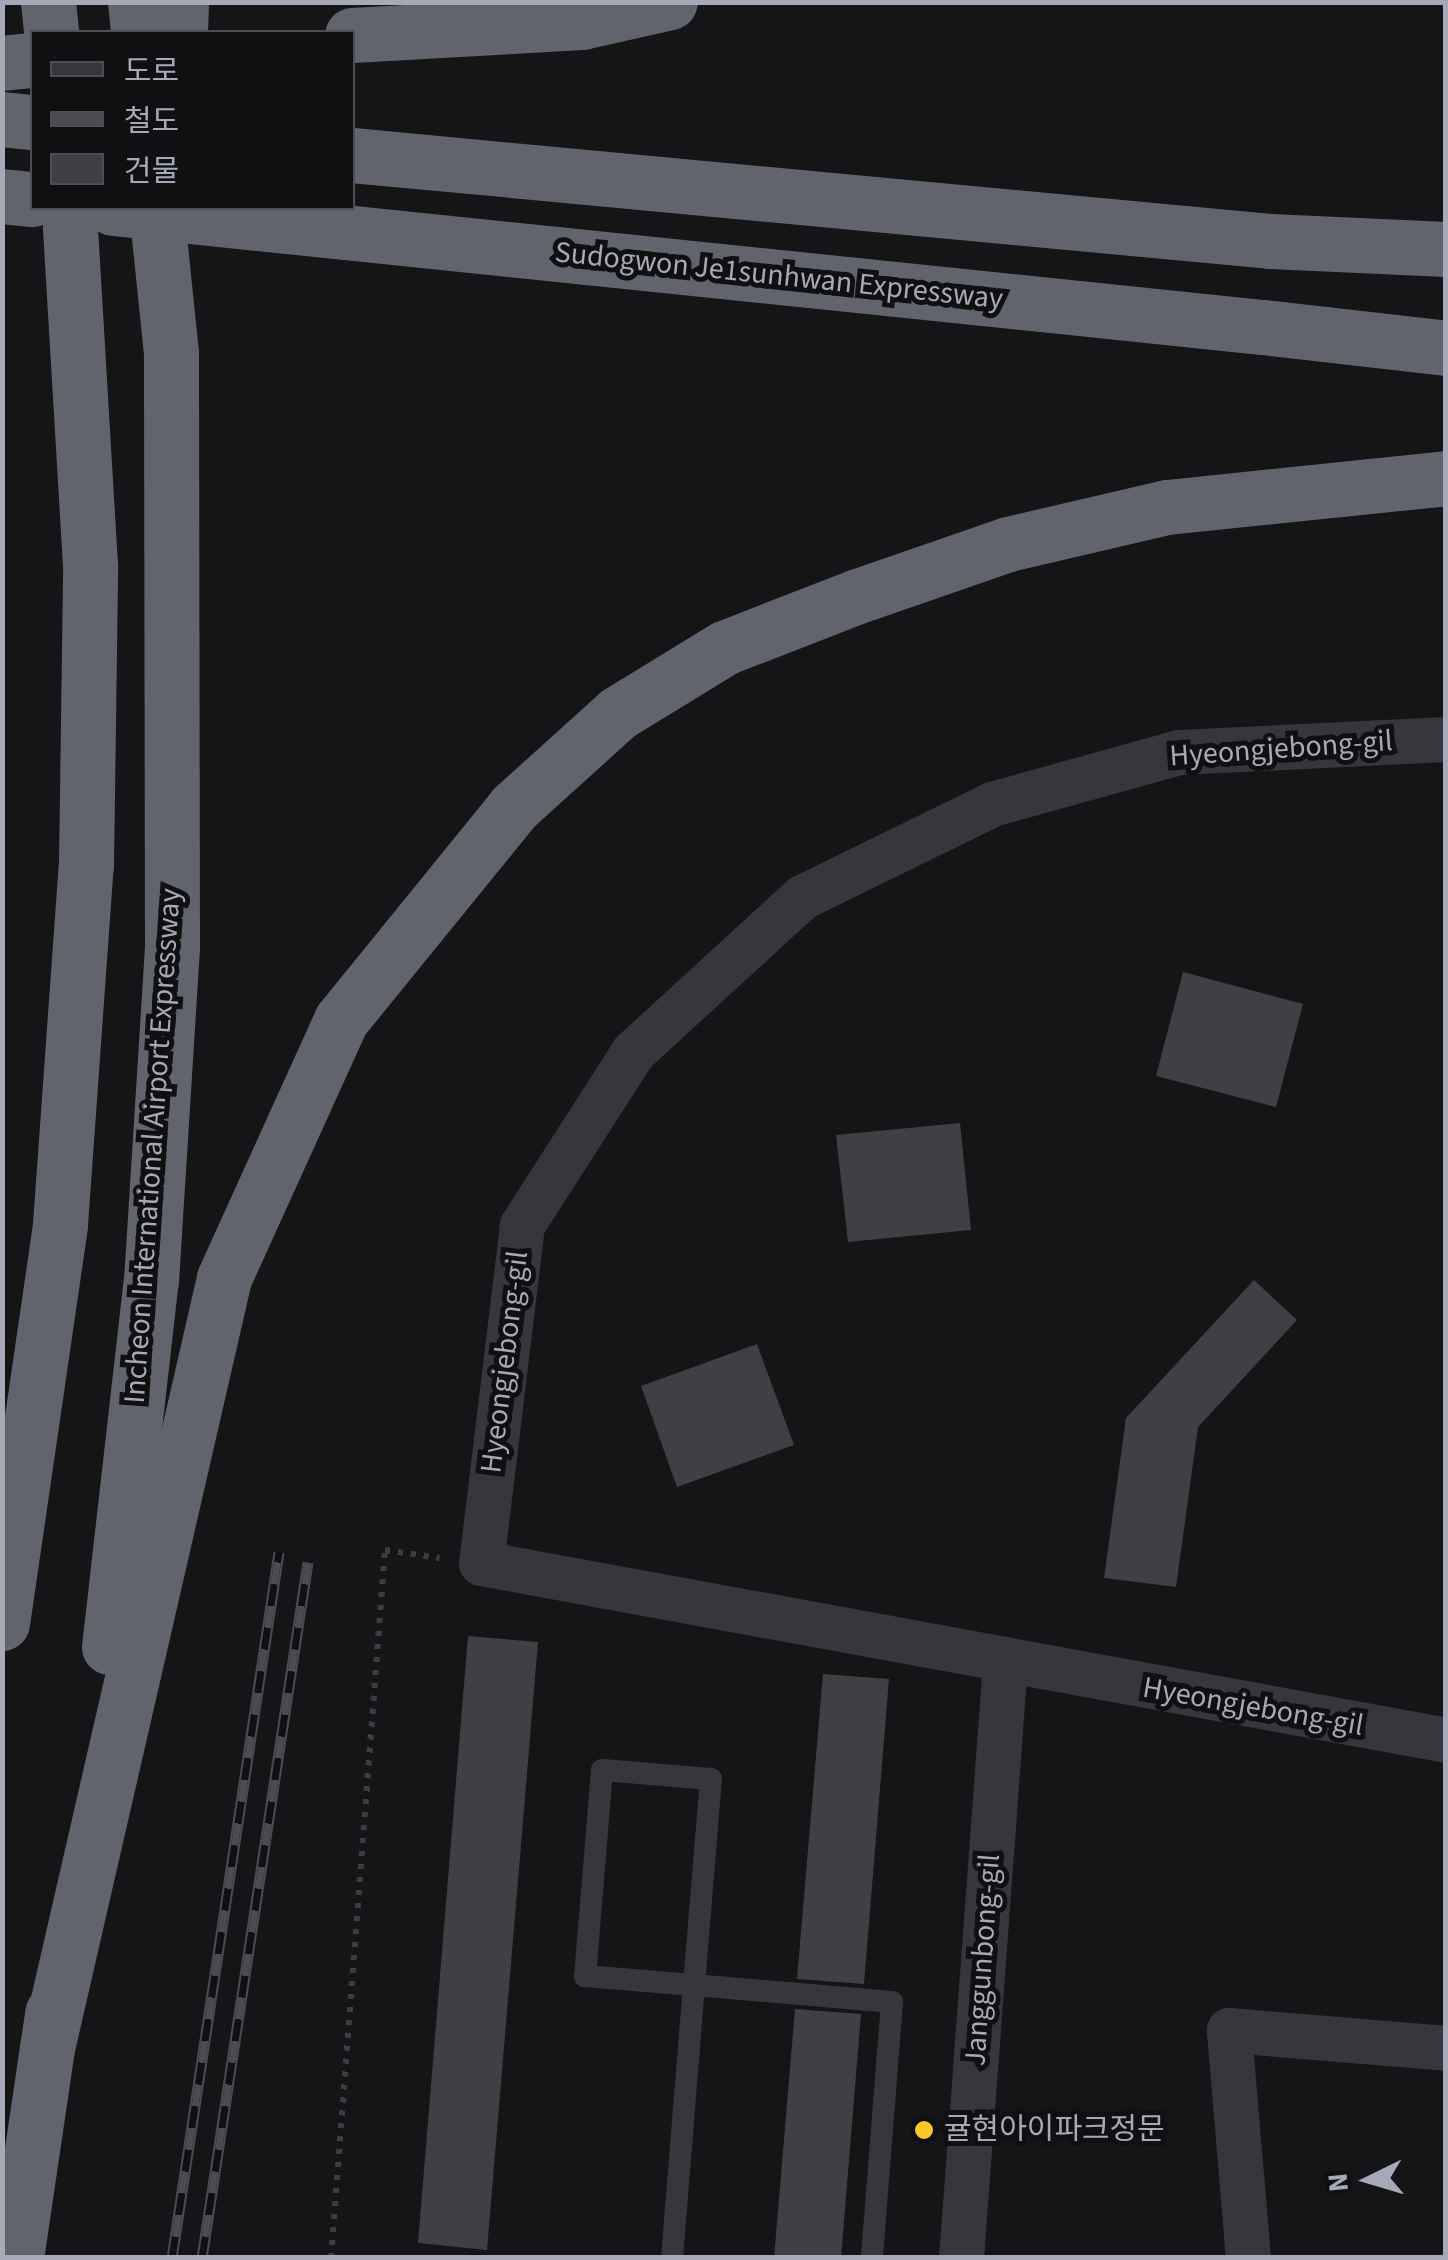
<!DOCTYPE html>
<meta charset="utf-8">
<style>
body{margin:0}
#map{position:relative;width:1448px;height:2260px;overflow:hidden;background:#151517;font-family:"Source Sans 3","Noto Sans KR",sans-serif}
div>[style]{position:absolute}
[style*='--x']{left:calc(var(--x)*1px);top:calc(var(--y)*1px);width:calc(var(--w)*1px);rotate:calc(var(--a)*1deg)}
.building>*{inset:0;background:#3f3f44}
.path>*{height:6px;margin-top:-3px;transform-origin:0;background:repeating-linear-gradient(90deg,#3c3d43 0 5px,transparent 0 13px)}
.service>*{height:22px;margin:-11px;padding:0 11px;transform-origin:11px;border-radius:11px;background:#36363c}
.minor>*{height:45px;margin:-22.5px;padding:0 22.5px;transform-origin:22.5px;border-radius:22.5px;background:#36363c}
.motorway>*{height:55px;margin:-27.5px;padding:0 27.5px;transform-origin:27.5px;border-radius:27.5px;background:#62646d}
.rail>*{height:11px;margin-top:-5.5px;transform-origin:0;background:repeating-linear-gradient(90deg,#101012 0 22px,#4b4c53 0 44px);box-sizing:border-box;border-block:2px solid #4b4c53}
.motorway-bridge>*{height:55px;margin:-27.5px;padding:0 27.5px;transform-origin:27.5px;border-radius:27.5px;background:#62646d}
.dots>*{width:28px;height:28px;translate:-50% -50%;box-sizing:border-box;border:5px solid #101012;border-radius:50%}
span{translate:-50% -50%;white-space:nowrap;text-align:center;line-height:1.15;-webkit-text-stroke:10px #101012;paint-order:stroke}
.street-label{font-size:30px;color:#a6aab8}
.poi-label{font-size:30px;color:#a6aab8}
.left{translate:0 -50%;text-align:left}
.frame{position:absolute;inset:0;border:5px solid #a6aab8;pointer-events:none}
.legend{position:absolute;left:30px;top:30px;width:325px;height:180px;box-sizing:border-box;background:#101012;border:2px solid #4c4e54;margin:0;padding:12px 18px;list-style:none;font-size:30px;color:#a6aab8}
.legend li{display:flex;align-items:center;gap:20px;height:50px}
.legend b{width:50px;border:2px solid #4c4e54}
.north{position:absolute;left:1318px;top:2130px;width:100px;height:100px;-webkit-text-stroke:8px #101012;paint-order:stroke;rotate:265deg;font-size:28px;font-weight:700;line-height:40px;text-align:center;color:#a6aab8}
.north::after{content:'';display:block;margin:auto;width:35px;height:45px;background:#a6aab8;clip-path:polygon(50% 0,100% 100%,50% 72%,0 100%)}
</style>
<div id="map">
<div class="building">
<div style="clip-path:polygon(1183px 972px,1303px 1004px,1276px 1107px,1156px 1076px)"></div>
<div style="clip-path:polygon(960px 1123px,971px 1230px,848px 1242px,836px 1135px)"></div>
<div style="clip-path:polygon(1254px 1280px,1297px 1320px,1198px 1427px,1176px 1587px,1104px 1578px,1126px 1418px)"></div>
<div style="clip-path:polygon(757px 1344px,794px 1445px,677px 1487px,641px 1386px)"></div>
<div style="clip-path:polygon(468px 1636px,538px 1642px,487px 2250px,418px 2243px)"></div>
<div style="clip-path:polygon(823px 1674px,889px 1679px,864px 1984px,797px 1979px)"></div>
<div style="clip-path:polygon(795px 2009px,861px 2014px,841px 2258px,774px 2258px)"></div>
</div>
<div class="path">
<div style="--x:331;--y:2258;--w:710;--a:-85.64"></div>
<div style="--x:385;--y:1550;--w:55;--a:8.4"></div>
</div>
<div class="service">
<div style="--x:672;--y:2258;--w:274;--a:-85.4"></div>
<div style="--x:694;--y:1985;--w:207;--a:-85.3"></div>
<div style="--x:711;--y:1779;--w:109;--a:-175.3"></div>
<div style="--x:602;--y:1770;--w:207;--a:94.7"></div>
<div style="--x:585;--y:1976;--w:109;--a:4.7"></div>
<div style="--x:694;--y:1985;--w:199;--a:4.9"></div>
<div style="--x:892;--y:2002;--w:257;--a:94.5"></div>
</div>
<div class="minor">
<div style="--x:1446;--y:739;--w:267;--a:177.2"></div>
<div style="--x:1179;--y:752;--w:194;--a:164.5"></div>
<div style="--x:992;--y:804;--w:212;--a:153.9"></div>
<div style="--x:802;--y:897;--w:229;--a:137.5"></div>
<div style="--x:633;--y:1052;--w:206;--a:122.7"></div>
<div style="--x:522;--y:1225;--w:340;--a:96.9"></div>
<div style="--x:481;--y:1563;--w:981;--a:10.39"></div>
<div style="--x:961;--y:2258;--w:597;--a:-85.77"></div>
<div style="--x:1248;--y:2258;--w:229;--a:-94.8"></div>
<div style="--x:1229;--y:2030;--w:218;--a:4.7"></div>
</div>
<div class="motorway">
<div style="--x:48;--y:2;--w:30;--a:84"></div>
<div style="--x:135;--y:2;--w:30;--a:84"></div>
<div style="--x:180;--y:32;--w:30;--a:-88"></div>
<div style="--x:2;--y:63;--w:30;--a:-6"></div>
<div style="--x:2;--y:119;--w:30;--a:6"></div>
<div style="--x:2;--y:196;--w:30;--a:6"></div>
<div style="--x:1270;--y:241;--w:176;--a:2.6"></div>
<div style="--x:1263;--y:327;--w:184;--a:6.5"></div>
<div style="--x:2;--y:1623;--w:403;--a:-81.7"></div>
<div style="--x:60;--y:1224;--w:360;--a:-85.9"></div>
<div style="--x:86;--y:865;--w:300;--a:-89.2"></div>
<div style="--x:90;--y:565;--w:358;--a:-93.4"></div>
<div style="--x:109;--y:1647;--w:368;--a:-83.5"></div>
<div style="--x:151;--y:1281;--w:335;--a:-86.4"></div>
<div style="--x:172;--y:947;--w:594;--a:-90.1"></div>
<div style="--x:171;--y:353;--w:146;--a:-95.9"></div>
<div style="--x:47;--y:2048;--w:790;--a:-77.05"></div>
<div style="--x:224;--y:1278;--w:283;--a:-65.6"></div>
<div style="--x:341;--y:1020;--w:274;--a:-50.9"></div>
<div style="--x:514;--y:807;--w:140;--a:-42.1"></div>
<div style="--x:618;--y:713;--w:124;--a:-31.5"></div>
<div style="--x:724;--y:648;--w:141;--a:-21.3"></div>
<div style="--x:855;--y:597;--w:162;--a:-19.1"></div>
<div style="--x:1008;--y:544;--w:163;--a:-13.1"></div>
<div style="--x:1167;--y:507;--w:281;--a:-5.9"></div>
<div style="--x:16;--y:2258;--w:248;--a:-81.6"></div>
</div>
<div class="rail">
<div style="--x:172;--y:2258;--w:714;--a:-81.38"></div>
<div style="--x:202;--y:2258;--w:704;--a:-81.34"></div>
</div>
<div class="motorway-bridge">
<div style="--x:352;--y:35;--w:230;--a:-3.2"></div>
<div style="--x:582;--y:22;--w:90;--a:-12.8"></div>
<div style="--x:352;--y:155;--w:922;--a:5.35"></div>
<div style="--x:113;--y:208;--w:1156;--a:5.91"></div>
</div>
<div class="dots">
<div style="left:924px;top:2130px;background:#f9c62b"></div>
</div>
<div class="street-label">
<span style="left:779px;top:276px;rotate:6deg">Sudogwon Je1sunhwan Expressway</span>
<span style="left:1281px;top:749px;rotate:-4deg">Hyeongjebong-gil</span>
<span style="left:153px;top:1146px;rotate:-86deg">Incheon International Airport Expressway</span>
<span style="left:505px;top:1362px;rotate:-83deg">Hyeongjebong-gil</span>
<span style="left:1253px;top:1707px;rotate:10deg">Hyeongjebong-gil</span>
<span style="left:983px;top:1960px;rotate:-86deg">Janggunbong-gil</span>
</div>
<div class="poi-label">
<span class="left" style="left:944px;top:2130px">귤현아이파크정문</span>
</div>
<div class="frame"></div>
<ul class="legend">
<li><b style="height:12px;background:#36363c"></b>도로</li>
<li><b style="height:12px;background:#4b4c53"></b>철도</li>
<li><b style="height:28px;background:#3f3f44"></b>건물</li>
</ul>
<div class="north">N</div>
</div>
